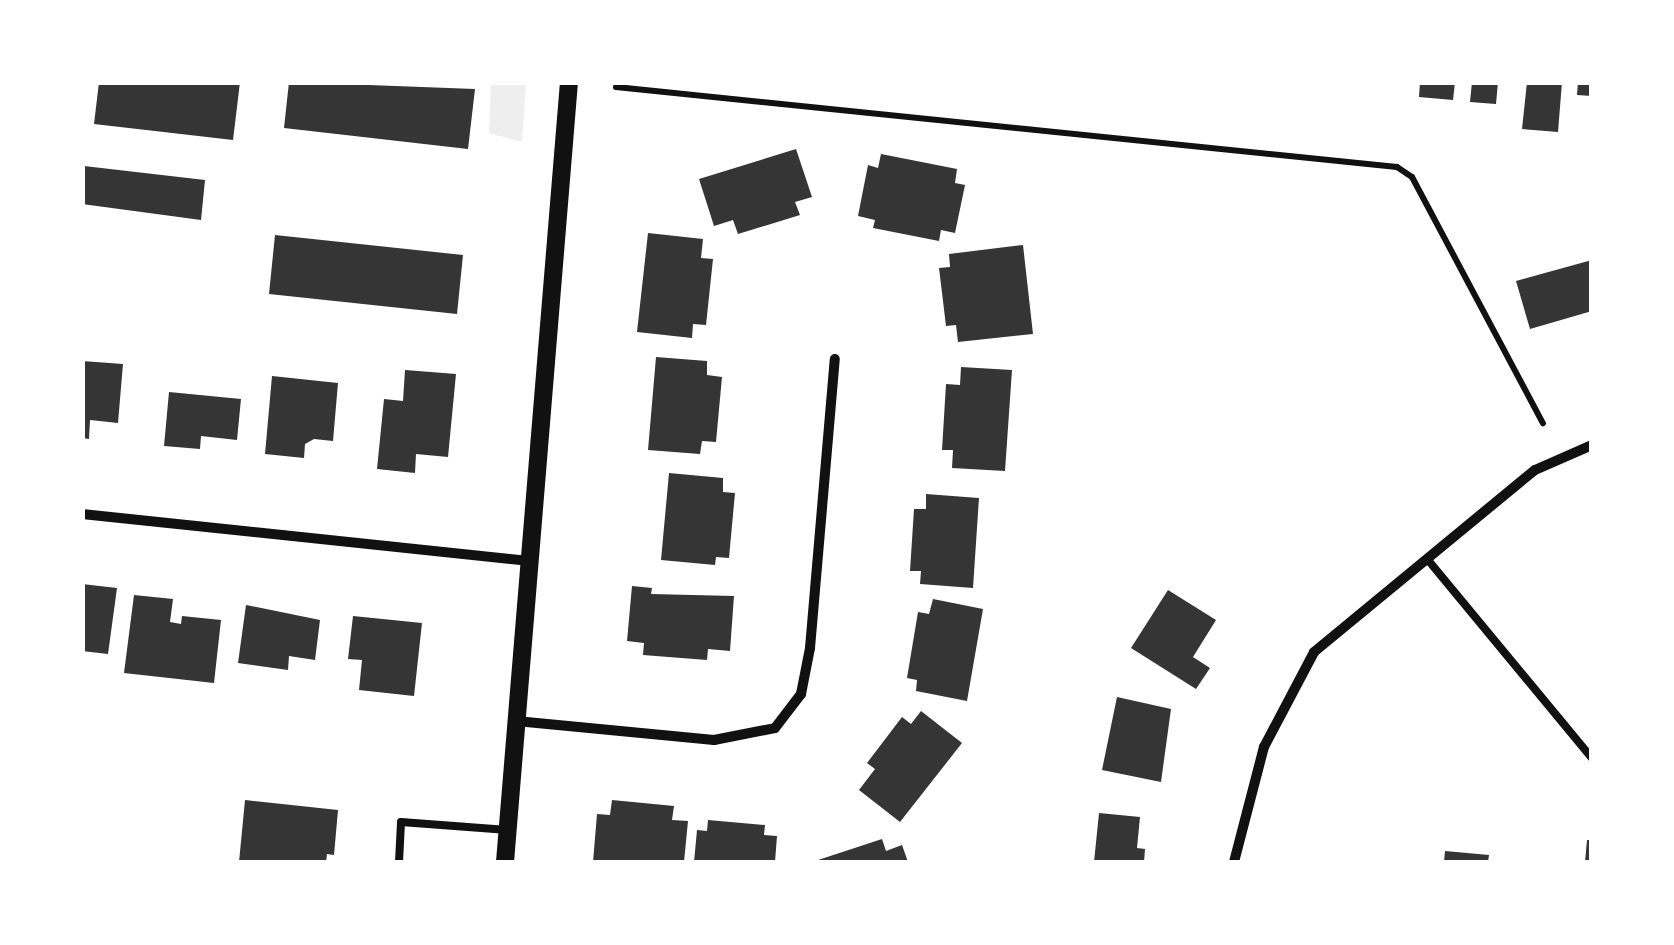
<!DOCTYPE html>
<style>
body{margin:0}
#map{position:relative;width:1674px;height:945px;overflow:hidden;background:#fff;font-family:Manrope,sans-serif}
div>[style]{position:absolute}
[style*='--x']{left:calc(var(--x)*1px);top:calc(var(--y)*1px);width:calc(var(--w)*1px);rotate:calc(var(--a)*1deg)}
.green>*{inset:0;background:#eee}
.building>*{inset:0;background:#353535}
.path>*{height:6px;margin:-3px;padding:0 3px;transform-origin:3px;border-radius:3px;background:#111}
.service>*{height:8px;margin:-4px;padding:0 4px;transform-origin:4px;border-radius:4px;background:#111}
.minor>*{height:10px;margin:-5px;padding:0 5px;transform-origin:5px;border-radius:5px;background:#111}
.tertiary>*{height:18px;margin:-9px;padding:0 9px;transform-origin:9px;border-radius:9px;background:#111}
span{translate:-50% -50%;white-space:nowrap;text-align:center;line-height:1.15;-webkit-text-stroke:10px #fff;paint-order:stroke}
.frame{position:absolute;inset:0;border:85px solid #fff;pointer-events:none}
</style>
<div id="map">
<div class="green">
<div style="clip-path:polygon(491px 83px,526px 83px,522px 142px,489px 133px)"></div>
</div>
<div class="building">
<div style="clip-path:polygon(99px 82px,240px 82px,233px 140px,94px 124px)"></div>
<div style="clip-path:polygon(289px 82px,475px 89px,468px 149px,284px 128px)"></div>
<div style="clip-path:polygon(1420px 82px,1455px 82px,1453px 100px,1419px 97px)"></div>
<div style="clip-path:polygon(1472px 82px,1498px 82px,1496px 104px,1470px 102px)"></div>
<div style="clip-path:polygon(1527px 82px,1562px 82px,1558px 132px,1522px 129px)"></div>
<div style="clip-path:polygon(1578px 82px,1592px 82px,1592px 96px,1577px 95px)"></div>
<div style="clip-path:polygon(796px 149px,812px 197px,795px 202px,800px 215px,738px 234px,733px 220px,714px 226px,699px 179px)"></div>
<div style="clip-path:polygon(881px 154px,957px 169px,955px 183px,965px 185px,955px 233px,941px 230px,939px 241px,873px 228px,875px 220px,858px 216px,868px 165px,878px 168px)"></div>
<div style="clip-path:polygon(84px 166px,205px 180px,201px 220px,82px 204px)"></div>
<div style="clip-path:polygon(648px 233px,703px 239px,701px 258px,713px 259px,706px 325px,693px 324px,692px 338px,637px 332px)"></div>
<div style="clip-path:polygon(275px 235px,463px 255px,457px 314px,269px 294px)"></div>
<div style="clip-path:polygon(1023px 245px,1033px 334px,958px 342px,956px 325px,946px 326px,939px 268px,950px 267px,949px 254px)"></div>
<div style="clip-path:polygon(1592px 260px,1592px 311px,1530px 329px,1516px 281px)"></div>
<div style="clip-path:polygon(656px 357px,707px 361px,707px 375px,722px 377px,716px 442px,702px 441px,700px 454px,648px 450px)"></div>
<div style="clip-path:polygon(82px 361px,123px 364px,118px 423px,90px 420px,89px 439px,82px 438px)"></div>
<div style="clip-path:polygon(961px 367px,1012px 370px,1005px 471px,952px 468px,953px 450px,942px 450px,946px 384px,960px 385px)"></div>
<div style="clip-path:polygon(405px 370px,456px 374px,448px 457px,416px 454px,415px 473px,377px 469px,384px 399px,403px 401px)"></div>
<div style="clip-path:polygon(272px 376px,338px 383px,333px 441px,314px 439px,305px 444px,304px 458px,265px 454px)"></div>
<div style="clip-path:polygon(169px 392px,241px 399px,237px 440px,201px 436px,200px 449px,164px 446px)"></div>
<div style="clip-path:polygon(669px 473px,723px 478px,723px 492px,735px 493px,729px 558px,716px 557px,715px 565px,661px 560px)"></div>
<div style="clip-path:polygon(926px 494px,979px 498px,973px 588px,920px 584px,921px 571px,910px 571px,914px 509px,926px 509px)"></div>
<div style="clip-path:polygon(82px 584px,117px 588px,108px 654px,82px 651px)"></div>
<div style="clip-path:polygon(632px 586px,652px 588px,651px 594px,734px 596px,730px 651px,708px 649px,707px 660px,643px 655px,644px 643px,627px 641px)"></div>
<div style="clip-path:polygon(1168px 590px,1216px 620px,1193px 657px,1210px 668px,1196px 689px,1131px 648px)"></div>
<div style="clip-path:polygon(134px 595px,173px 599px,170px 622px,181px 624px,182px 616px,221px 620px,214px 683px,124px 673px)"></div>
<div style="clip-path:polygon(933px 599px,983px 609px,967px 701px,916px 691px,917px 680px,907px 678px,918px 612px,929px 614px)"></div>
<div style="clip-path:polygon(246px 605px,320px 620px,315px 660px,289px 656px,288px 670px,238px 663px)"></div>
<div style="clip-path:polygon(353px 616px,422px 623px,414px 696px,359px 690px,362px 660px,348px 659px)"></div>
<div style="clip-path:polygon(1117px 697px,1171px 709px,1161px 782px,1102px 770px)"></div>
<div style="clip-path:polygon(921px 711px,962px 743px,900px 822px,859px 790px,875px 769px,867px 763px,902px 717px,911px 724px)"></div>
<div style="clip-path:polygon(245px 800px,338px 810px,334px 855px,327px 854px,326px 862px,239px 862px)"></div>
<div style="clip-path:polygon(612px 800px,674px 806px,672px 820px,688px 821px,684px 862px,593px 862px,597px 814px,610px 815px)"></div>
<div style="clip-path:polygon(1099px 813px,1140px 817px,1137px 848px,1145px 849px,1144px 862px,1094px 862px)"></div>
<div style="clip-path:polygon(708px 820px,765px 825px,764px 835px,777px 836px,775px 862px,694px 862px,697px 830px,707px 831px)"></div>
<div style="clip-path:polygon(882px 839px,886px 851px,902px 845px,908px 862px,812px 862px)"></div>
<div style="clip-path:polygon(1587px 840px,1592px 840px,1592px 862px,1585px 862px)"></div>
<div style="clip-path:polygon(1445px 851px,1489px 855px,1488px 862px,1444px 862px)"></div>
</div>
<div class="path">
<div style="--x:616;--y:87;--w:785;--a:5.85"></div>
<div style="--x:1397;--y:167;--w:18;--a:34"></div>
<div style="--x:1412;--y:177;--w:279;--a:62"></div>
</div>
<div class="service">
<div style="--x:1428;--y:560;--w:257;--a:50.4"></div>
<div style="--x:399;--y:862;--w:40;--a:-87.1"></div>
<div style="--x:401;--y:822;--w:107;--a:4.3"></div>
</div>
<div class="minor">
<div style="--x:82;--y:514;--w:451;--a:6"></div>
<div style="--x:516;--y:721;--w:199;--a:5.5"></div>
<div style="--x:714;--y:740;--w:62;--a:-11.1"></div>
<div style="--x:775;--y:728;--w:43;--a:-52.6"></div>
<div style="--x:801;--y:694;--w:47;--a:-78.9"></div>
<div style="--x:810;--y:648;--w:290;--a:-85.1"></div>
<div style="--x:1234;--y:862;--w:119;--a:-75.4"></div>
<div style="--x:1264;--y:747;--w:107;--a:-62.2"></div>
<div style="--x:1314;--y:652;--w:286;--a:-39.5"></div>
<div style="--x:1535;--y:470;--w:62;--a:-23.7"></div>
</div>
<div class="tertiary">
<div style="--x:505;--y:862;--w:783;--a:-85.31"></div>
</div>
<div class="frame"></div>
</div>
